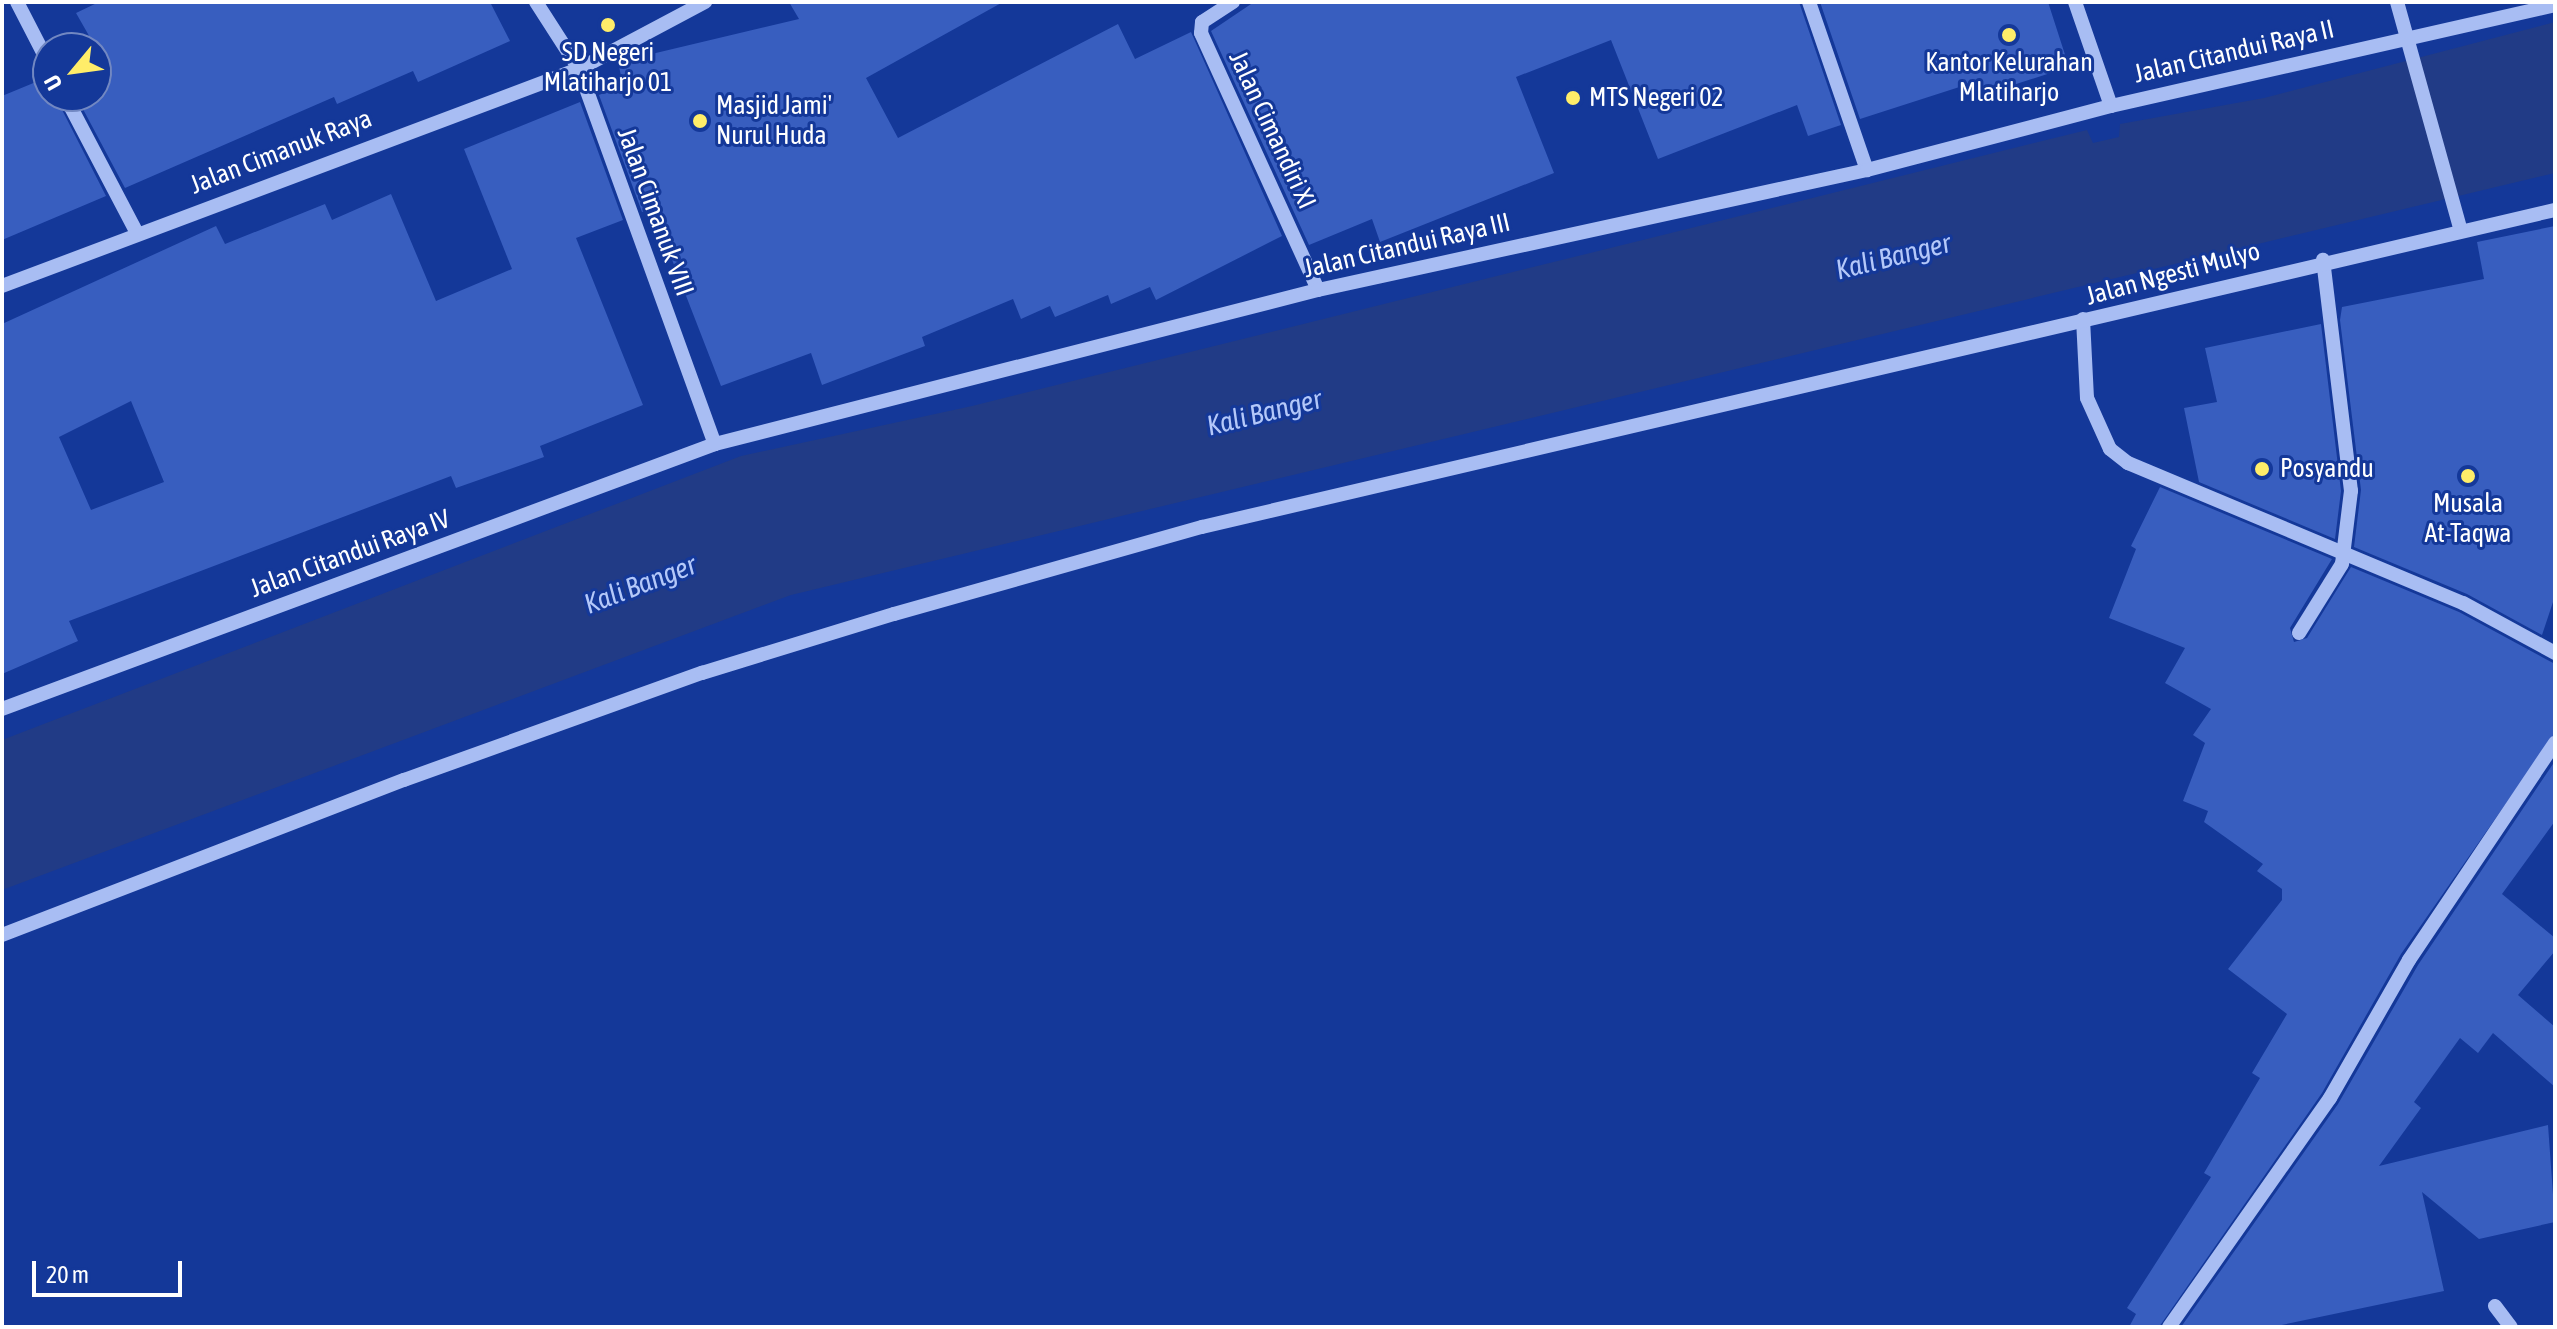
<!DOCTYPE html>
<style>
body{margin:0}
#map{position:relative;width:2557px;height:1329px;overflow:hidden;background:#143899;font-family:"Asap Condensed",sans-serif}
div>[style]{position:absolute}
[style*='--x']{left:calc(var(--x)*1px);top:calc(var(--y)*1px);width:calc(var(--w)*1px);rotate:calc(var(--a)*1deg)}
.water>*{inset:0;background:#213b86}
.building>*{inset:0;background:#385ebf}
.minor>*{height:14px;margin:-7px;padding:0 7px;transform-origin:7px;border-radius:7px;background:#a8bdf3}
.dots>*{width:22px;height:22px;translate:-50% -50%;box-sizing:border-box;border:4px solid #143899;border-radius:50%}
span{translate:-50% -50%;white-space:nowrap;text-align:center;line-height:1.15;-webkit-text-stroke:6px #143899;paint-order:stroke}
.street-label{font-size:26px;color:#fff}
.poi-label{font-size:26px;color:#fff}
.left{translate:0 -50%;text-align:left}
.water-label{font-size:28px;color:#b4c8f9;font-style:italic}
.frame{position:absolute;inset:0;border:4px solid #fff;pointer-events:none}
.north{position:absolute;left:32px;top:32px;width:80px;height:80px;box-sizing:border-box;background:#143899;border:2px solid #7288c2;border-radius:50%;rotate:241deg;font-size:22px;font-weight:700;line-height:32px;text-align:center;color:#fff}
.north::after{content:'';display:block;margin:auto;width:28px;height:36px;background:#ffed69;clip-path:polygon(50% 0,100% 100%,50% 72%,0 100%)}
.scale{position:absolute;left:32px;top:1261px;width:150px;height:36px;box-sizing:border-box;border:4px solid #fff;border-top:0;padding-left:10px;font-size:24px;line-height:28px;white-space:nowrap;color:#fff;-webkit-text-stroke:6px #143899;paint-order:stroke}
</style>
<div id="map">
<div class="water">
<div style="clip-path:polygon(2555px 22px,2555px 173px,791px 595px,2px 890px,2px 740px,741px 456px,972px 406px,2087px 130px,2093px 143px,2119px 137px,2120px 124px,2264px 98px)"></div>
</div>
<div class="building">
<div style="clip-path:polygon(99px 2px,490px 2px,510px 41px,418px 82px,413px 71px,337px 104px,334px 97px,125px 188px,76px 96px,96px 96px,96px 48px,76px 13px)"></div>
<div style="clip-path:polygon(789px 2px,1003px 2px,866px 78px,898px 138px,1118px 24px,1135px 59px,1191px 32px,1282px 236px,1156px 300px,1150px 287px,1111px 304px,1108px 295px,1055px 317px,1050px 306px,1021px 319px,1013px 299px,922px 337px,925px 346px,822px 385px,811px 353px,721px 386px,652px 208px,642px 212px,599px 95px,623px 85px,618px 62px,799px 19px)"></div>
<div style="clip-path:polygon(1254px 2px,1799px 2px,1841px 125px,1808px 136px,1797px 105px,1658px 159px,1611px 40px,1516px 77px,1554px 173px,1380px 242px,1372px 219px,1309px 245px,1211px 31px)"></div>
<div style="clip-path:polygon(1820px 2px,2048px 2px,2069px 67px,1979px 96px,1975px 82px,1860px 119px)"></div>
<div style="clip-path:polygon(48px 77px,48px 96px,55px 96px,106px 196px,2px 240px,2px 96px)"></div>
<div style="clip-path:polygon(evenodd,580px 102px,623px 220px,576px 238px,643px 405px,540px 446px,544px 457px,456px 488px,451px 476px,69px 621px,78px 641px,2px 674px,2px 324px,216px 226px,225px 244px,325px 204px,332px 220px,391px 194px,436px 301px,512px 269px,464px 149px,580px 102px,131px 401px,164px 482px,91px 510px,59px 437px,131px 401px)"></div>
<div style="clip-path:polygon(2555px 226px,2555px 596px,2542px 635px,2467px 594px,2354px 547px,2361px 490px,2340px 320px,2342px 307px,2484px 279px,2477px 242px)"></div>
<div style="clip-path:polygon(2321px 324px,2341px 491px,2335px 539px,2199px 482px,2184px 408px,2217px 402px,2205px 348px)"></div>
<div style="clip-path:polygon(2160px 487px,2332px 559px,2290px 628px,2294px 642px,2307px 638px,2351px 567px,2459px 612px,2555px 664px,2555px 733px,2401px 954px,2322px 1093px,2159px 1327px,2129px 1327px,2136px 1314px,2127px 1308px,2211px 1177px,2204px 1173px,2260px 1078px,2252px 1073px,2287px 1014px,2228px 969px,2282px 900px,2282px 889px,2257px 871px,2263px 864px,2204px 822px,2208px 811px,2183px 801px,2205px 743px,2193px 735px,2211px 709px,2165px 683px,2185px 648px,2109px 618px,2136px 549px,2131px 546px)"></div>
<div style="clip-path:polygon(2555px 761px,2555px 821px,2502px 894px,2555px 938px,2555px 951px,2518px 995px,2555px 1027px,2555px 1087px,2493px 1033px,2478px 1053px,2460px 1038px,2414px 1102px,2421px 1108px,2379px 1166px,2548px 1125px,2555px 1222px,2479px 1239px,2422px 1192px,2444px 1291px,2272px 1327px,2181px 1327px,2338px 1104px,2418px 965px)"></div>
</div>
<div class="minor">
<div style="--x:17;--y:2;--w:68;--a:62.7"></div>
<div style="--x:536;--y:2;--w:80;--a:57.3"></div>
<div style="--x:579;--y:69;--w:399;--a:70.1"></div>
<div style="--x:1233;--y:2;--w:37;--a:147"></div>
<div style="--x:1202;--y:22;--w:11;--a:95"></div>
<div style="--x:1201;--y:33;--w:282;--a:65.5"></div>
<div style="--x:1809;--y:2;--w:178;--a:71"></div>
<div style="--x:2075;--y:2;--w:110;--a:70.9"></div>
<div style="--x:2397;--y:2;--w:234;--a:74.4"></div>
<div style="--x:65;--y:96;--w:155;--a:62.3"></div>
<div style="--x:2;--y:286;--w:616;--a:-20.61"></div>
<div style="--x:579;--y:69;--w:143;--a:-28"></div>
<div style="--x:2083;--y:319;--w:79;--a:87.1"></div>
<div style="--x:2087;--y:398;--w:56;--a:65.7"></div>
<div style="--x:2110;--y:449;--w:23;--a:38"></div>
<div style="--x:2128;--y:463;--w:363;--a:22.7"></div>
<div style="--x:2463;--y:603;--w:105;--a:28.5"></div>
<div style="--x:2299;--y:633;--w:81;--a:-58.1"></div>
<div style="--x:2342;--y:564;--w:74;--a:-83"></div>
<div style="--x:2351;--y:491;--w:233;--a:-96.9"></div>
<div style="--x:2;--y:709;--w:761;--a:-20.39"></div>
<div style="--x:715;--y:444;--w:622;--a:-14.33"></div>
<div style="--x:1318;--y:290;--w:562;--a:-12.33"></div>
<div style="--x:1867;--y:170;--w:252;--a:-14.7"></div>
<div style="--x:2111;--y:106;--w:455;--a:-12.8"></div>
<div style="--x:2;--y:935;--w:431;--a:-21.1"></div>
<div style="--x:404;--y:780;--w:317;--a:-19.8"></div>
<div style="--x:702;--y:673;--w:201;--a:-17.1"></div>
<div style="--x:894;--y:614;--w:320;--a:-15.8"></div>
<div style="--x:1202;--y:527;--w:1390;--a:-13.19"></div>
<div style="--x:2495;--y:1306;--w:26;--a:53"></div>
<div style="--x:2169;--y:1327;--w:280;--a:-54.9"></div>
<div style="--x:2330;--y:1098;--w:159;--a:-60.2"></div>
<div style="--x:2409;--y:960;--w:262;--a:-56.1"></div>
</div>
<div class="dots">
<div style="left:608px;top:25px;background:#ffed69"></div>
<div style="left:2009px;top:35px;background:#ffed69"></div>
<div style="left:1573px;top:98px;background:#ffed69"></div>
<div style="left:700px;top:121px;background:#ffed69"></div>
<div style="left:2262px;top:469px;background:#ffed69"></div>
<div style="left:2468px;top:476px;background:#ffed69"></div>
</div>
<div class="street-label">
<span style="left:2234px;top:52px;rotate:-13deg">Jalan Citandui Raya II</span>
<span style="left:1272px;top:130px;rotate:65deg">Jalan Cimandiri XI</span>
<span style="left:281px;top:152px;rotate:-21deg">Jalan Cimanuk Raya</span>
<span style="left:655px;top:212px;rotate:70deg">Jalan Cimanuk VIII</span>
<span style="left:1407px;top:246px;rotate:-13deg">Jalan Citandui Raya III</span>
<span style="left:2173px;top:274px;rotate:-15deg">Jalan Ngesti Mulyo</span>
<span style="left:350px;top:554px;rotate:-20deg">Jalan Citandui Raya IV</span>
</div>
<div class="poi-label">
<span style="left:608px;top:68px">SD Negeri<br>Mlatiharjo 01</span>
<span style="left:2009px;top:78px">Kantor Kelurahan<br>Mlatiharjo</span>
<span class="left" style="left:1589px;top:98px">MTS Negeri 02</span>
<span class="left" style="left:716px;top:121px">Masjid Jami'<br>Nurul Huda</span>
<span class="left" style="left:2280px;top:469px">Posyandu</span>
<span style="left:2468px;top:519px">Musala<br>At-Taqwa</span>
</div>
<div class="water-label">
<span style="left:1893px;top:256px;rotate:-14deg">Kali Banger</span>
<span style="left:1264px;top:412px;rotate:-14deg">Kali Banger</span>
<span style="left:640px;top:584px;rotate:-21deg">Kali Banger</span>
</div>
<div class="frame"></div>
<div class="north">U</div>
<div class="scale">20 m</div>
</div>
